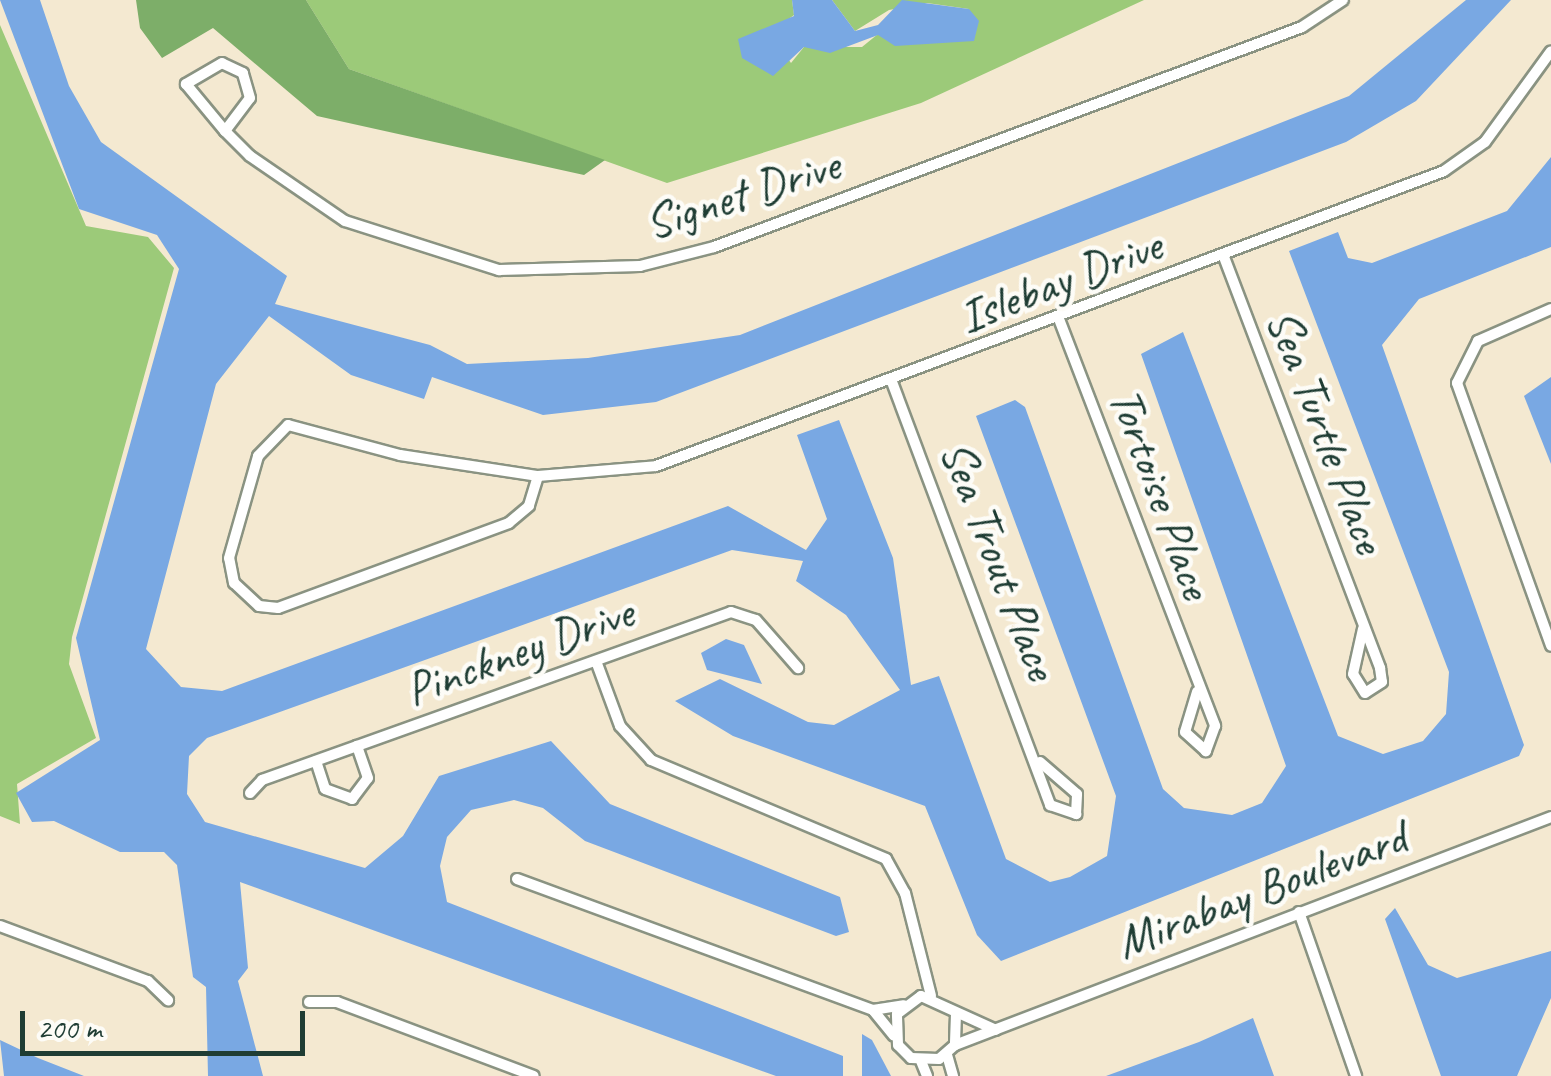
<!DOCTYPE html>
<style>
body{margin:0}
#map{position:relative;width:1551px;height:1076px;overflow:hidden;background:#f4e9d1;font-family:Caveat,sans-serif}
div>[style]{position:absolute}
[style*='--x']{left:calc(var(--x)*1px);top:calc(var(--y)*1px);width:calc(var(--w)*1px);rotate:calc(var(--a)*1deg)}
.green>*{inset:0;background:#9cca79}
.forest>*{inset:0;background:#7dae69}
.water>*{inset:0;background:#79a8e3}
.roads{filter:drop-shadow(2px 0 #8a9382) drop-shadow(-2px 0 #8a9382) drop-shadow(0 2px #8a9382) drop-shadow(0 -2px #8a9382)}
.minor>*{height:10px;margin:-5px;padding:0 5px;transform-origin:5px;border-radius:5px;background:#fff}
span{translate:-50% -50%;white-space:nowrap;text-align:center;line-height:1.15;-webkit-text-stroke:9px #fdfcf7;paint-order:stroke}
.street-label{font-size:48px;color:#1f3d34}
.scale{position:absolute;left:20px;top:1011px;width:285px;height:45px;box-sizing:border-box;border:5px solid #1f3d34;border-top:0;padding-left:12px;font-size:30px;line-height:35px;white-space:nowrap;color:#1f3d34;-webkit-text-stroke:8px #fdfcf7;paint-order:stroke}
</style>
<div id="map">
<div class="green">
<div style="clip-path:polygon(306px 0,792px 0,794px 15px,770px 33px,791px 63px,804px 47px,862px 47px,878px 34px,974px 41px,969px 9px,927px 3px,889px 10px,855px 31px,832px 0,1144px 0,921px 103px,667px 183px,349px 69px)"></div>
<div style="clip-path:polygon(0 25px,86px 226px,148px 237px,174px 268px,72px 637px,69px 664px,96px 738px,17px 784px,20px 824px,0 816px)"></div>
</div>
<div class="forest">
<div style="clip-path:polygon(136px 0,306px 0,349px 69px,605px 160px,584px 175px,317px 116px,213px 28px,162px 58px,140px 28px)"></div>
</div>
<div class="water">
<div style="clip-path:polygon(0 0,40px 0,69px 86px,101px 142px,287px 276px,275px 304px,430px 345px,467px 364px,588px 358px,740px 335px,1349px 96px,1466px 0,1511px 0,1416px 101px,1346px 142px,656px 402px,543px 415px,432px 377px,424px 399px,351px 375px,269px 316px,216px 384px,146px 649px,181px 687px,222px 691px,728px 506px,806px 550px,827px 519px,797px 435px,839px 420px,893px 558px,911px 685px,939px 676px,1006px 859px,1050px 882px,1070px 877px,1107px 856px,1116px 796px,976px 416px,1015px 400px,1025px 407px,1163px 789px,1184px 808px,1232px 815px,1262px 803px,1286px 766px,1141px 354px,1183px 332px,1338px 736px,1383px 754px,1423px 741px,1446px 714px,1449px 672px,1289px 251px,1338px 232px,1348px 258px,1372px 263px,1507px 211px,1551px 157px,1551px 247px,1419px 299px,1382px 345px,1524px 745px,1519px 756px,1001px 961px,977px 935px,925px 806px,733px 736px,675px 701px,720px 679px,808px 722px,834px 725px,900px 690px,846px 615px,796px 581px,803px 561px,732px 550px,207px 738px,189px 756px,187px 794px,205px 822px,365px 868px,403px 836px,439px 776px,551px 741px,610px 804px,840px 897px,849px 932px,836px 936px,585px 841px,543px 808px,514px 800px,471px 810px,447px 837px,440px 866px,447px 902px,843px 1056px,843px 1076px,776px 1076px,240px 882px,248px 968px,238px 981px,263px 1076px,208px 1076px,206px 987px,193px 977px,177px 865px,164px 852px,120px 852px,54px 821px,32px 822px,16px 793px,100px 740px,76px 638px,179px 269px,157px 235px,79px 209px)"></div>
<div style="clip-path:polygon(792px 0,832px 0,855px 31px,878px 25px,902px 0,969px 9px,979px 21px,974px 41px,895px 46px,878px 35px,830px 53px,804px 47px,773px 76px,742px 58px,738px 39px,794px 16px)"></div>
<div style="clip-path:polygon(1551px 377px,1551px 464px,1524px 396px)"></div>
<div style="clip-path:polygon(726px 639px,744px 645px,762px 684px,707px 670px,701px 653px)"></div>
<div style="clip-path:polygon(1395px 908px,1428px 965px,1457px 978px,1551px 951px,1551px 998px,1517px 1076px,1441px 1076px,1385px 919px)"></div>
<div style="clip-path:polygon(1253px 1018px,1274px 1076px,1106px 1076px,1199px 1042px)"></div>
<div style="clip-path:polygon(862px 1034px,872px 1040px,891px 1076px,862px 1076px)"></div>
<div style="clip-path:polygon(0 1040px,38px 1058px,84px 1076px,4px 1076px)"></div>
</div>
<div class="roads">
<div class="minor">
<div style="--x:225;--y:131;--w:41;--a:-52.9"></div>
<div style="--x:250;--y:98;--w:26;--a:-106"></div>
<div style="--x:243;--y:73;--w:23;--a:-155"></div>
<div style="--x:222;--y:63;--w:42;--a:149.7"></div>
<div style="--x:186;--y:84;--w:61;--a:50.3"></div>
<div style="--x:225;--y:131;--w:35;--a:45"></div>
<div style="--x:250;--y:156;--w:115;--a:34.4"></div>
<div style="--x:345;--y:221;--w:162;--a:17.7"></div>
<div style="--x:499;--y:270;--w:141;--a:-1.6"></div>
<div style="--x:640;--y:266;--w:76;--a:-14.4"></div>
<div style="--x:714;--y:247;--w:628;--a:-20.51"></div>
<div style="--x:1302;--y:27;--w:49;--a:-33.4"></div>
<div style="--x:1224;--y:257;--w:440;--a:69.2"></div>
<div style="--x:1380;--y:668;--w:14;--a:82"></div>
<div style="--x:1382;--y:682;--w:20;--a:147"></div>
<div style="--x:1365;--y:693;--w:22;--a:-122"></div>
<div style="--x:1353;--y:674;--w:46;--a:-77.5"></div>
<div style="--x:1551;--y:309;--w:80;--a:156.3"></div>
<div style="--x:1478;--y:341;--w:47;--a:116.6"></div>
<div style="--x:1457;--y:383;--w:279;--a:70.3"></div>
<div style="--x:1059;--y:319;--w:436;--a:69"></div>
<div style="--x:1215;--y:726;--w:27;--a:110"></div>
<div style="--x:1206;--y:751;--w:28;--a:-138"></div>
<div style="--x:1185;--y:732;--w:42;--a:-73.3"></div>
<div style="--x:892;--y:382;--w:452;--a:69.5"></div>
<div style="--x:1050;--y:805;--w:28;--a:19"></div>
<div style="--x:1076;--y:814;--w:20;--a:-87"></div>
<div style="--x:1077;--y:794;--w:49;--a:-139.1"></div>
<div style="--x:538;--y:476;--w:31;--a:107"></div>
<div style="--x:529;--y:506;--w:26;--a:140"></div>
<div style="--x:509;--y:523;--w:246;--a:159.8"></div>
<div style="--x:278;--y:608;--w:19;--a:-174"></div>
<div style="--x:259;--y:606;--w:34;--a:-137"></div>
<div style="--x:234;--y:583;--w:25;--a:-101"></div>
<div style="--x:229;--y:558;--w:106;--a:-74.1"></div>
<div style="--x:258;--y:456;--w:43;--a:-45.9"></div>
<div style="--x:288;--y:425;--w:116;--a:15"></div>
<div style="--x:400;--y:455;--w:140;--a:8.7"></div>
<div style="--x:538;--y:476;--w:118;--a:-4.8"></div>
<div style="--x:656;--y:466;--w:841;--a:-20.52"></div>
<div style="--x:1444;--y:171;--w:50;--a:-35.3"></div>
<div style="--x:1485;--y:142;--w:112;--a:-54"></div>
<div style="--x:596;--y:661;--w:69;--a:69.7"></div>
<div style="--x:620;--y:726;--w:46;--a:47.6"></div>
<div style="--x:651;--y:760;--w:255;--a:22.8"></div>
<div style="--x:886;--y:859;--w:39;--a:61"></div>
<div style="--x:905;--y:893;--w:106;--a:75.8"></div>
<div style="--x:316;--y:761;--w:29;--a:72"></div>
<div style="--x:325;--y:789;--w:29;--a:20"></div>
<div style="--x:352;--y:799;--w:26;--a:-53"></div>
<div style="--x:368;--y:778;--w:34;--a:-109"></div>
<div style="--x:250;--y:793;--w:18;--a:-47"></div>
<div style="--x:262;--y:780;--w:498;--a:-19.7"></div>
<div style="--x:731;--y:612;--w:26;--a:18"></div>
<div style="--x:756;--y:620;--w:64;--a:48.8"></div>
<div style="--x:517;--y:879;--w:379;--a:20.2"></div>
<div style="--x:873;--y:1010;--w:31;--a:-9"></div>
<div style="--x:1299;--y:912;--w:174;--a:70.8"></div>
<div style="--x:0;--y:926;--w:158;--a:20.4"></div>
<div style="--x:148;--y:981;--w:28;--a:44"></div>
<div style="--x:309;--y:1002;--w:28;--a:0"></div>
<div style="--x:337;--y:1002;--w:210;--a:20.6"></div>
<div style="--x:873;--y:1010;--w:33;--a:51"></div>
<div style="--x:956;--y:1014;--w:31;--a:92"></div>
<div style="--x:955;--y:1045;--w:21;--a:139"></div>
<div style="--x:939;--y:1059;--w:28;--a:-178"></div>
<div style="--x:911;--y:1058;--w:18;--a:-135"></div>
<div style="--x:898;--y:1045;--w:31;--a:-92"></div>
<div style="--x:897;--y:1014;--w:30;--a:-37"></div>
<div style="--x:921;--y:996;--w:82;--a:24.4"></div>
<div style="--x:955;--y:1045;--w:638;--a:-20.93"></div>
<div style="--x:947;--y:1055;--w:22;--a:74"></div>
<div style="--x:921;--y:1061;--w:16;--a:68"></div>
</div>
</div>
<div class="street-label">
<span style="left:742px;top:194px;rotate:-18deg">Signet Drive</span>
<span style="left:1060px;top:281px;rotate:-21deg">Islebay Drive</span>
<span style="left:1326px;top:431px;rotate:69deg">Sea Turtle Place</span>
<span style="left:1161px;top:493px;rotate:70deg">Tortoise Place</span>
<span style="left:999px;top:560px;rotate:69deg">Sea Trout Place</span>
<span style="left:519px;top:651px;rotate:-20deg">Pinckney Drive</span>
<span style="left:1261px;top:890px;rotate:-21deg">Mirabay Boulevard</span>
</div>
<div class="scale">200 m</div>
</div>
